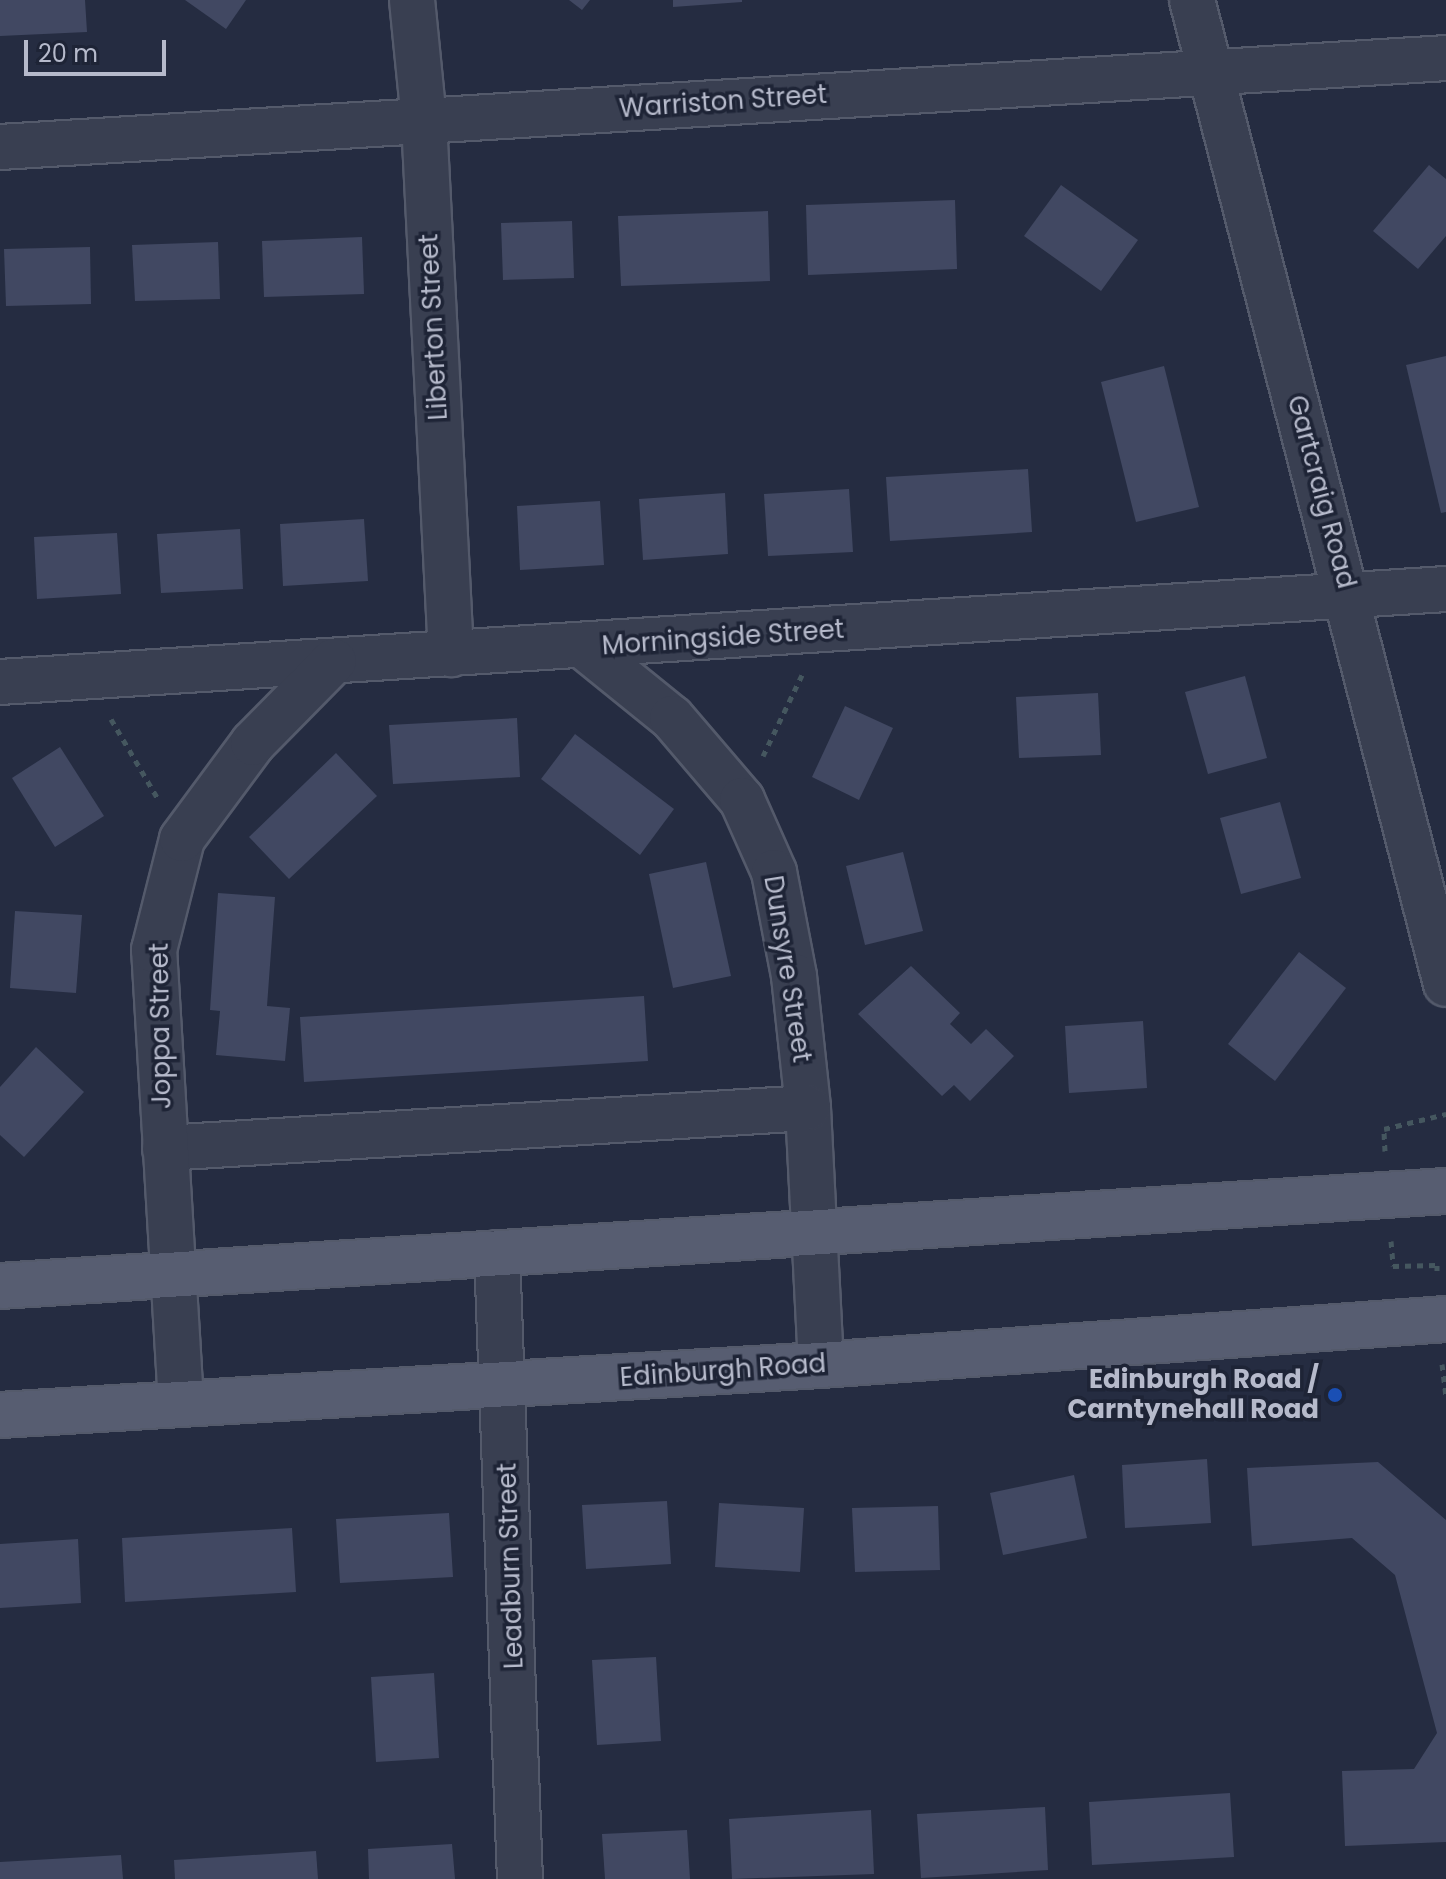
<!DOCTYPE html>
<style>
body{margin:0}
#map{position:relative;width:1446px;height:1879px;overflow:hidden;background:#252c41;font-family:Poppins,sans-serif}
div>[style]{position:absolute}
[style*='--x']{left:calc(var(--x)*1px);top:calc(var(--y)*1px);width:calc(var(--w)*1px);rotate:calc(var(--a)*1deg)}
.building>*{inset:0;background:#414862}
.path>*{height:5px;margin-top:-2.5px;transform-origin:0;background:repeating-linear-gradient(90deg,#45575f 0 6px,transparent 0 12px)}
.roads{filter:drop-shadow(2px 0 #545a6b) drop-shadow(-2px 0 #545a6b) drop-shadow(0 2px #545a6b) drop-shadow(0 -2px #545a6b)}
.minor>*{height:44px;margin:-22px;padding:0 22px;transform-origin:22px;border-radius:22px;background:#393f51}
.major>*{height:44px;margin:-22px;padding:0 22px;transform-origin:22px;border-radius:22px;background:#575d71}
.dots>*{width:22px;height:22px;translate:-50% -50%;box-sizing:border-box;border:4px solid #1e2436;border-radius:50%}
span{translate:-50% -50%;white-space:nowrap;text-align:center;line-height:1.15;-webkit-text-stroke:7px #1e2436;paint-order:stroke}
.street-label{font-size:26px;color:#b6bacb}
.poi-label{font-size:26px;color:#b6bacb;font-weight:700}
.right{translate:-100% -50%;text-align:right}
.scale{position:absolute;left:24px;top:40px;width:142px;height:36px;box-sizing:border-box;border:4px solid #b6bacb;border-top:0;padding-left:10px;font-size:24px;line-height:28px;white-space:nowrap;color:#b6bacb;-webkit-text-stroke:6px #1e2436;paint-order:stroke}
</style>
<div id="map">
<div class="building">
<div style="clip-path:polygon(0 0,85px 0,87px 32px,0 36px)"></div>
<div style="clip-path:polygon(185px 0,246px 0,226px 29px)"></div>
<div style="clip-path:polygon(569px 0,590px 0,582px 10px)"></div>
<div style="clip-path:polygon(673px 0,742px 0,742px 2px,673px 7px)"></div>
<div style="clip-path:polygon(1429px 165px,1446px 179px,1446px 236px,1418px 269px,1373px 231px)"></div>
<div style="clip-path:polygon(1061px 185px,1138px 240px,1101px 291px,1024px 236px)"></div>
<div style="clip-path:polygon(955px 200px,957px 269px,808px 275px,806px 205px)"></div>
<div style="clip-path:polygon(768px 211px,770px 281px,621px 286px,618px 216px)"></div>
<div style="clip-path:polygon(572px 221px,574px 278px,503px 280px,501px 223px)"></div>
<div style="clip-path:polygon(362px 237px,364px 294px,264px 297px,262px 241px)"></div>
<div style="clip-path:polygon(218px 242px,220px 299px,135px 301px,132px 245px)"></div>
<div style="clip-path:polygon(90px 247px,91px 304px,6px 306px,4px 249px)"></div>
<div style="clip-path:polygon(1446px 356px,1446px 512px,1441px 513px,1406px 365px)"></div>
<div style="clip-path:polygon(1164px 366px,1199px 507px,1136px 522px,1101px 382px)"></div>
<div style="clip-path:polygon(1028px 469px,1032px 532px,890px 541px,886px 477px)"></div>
<div style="clip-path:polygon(849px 489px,853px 552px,768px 556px,764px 494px)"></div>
<div style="clip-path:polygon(725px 493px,728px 554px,643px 560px,639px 499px)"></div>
<div style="clip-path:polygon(600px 501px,604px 565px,520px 570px,517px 506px)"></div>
<div style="clip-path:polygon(364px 519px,368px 581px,283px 586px,280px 524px)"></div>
<div style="clip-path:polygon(240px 529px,243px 589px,161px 593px,157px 534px)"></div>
<div style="clip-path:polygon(117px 533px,121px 594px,37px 599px,34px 537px)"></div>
<div style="clip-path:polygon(1245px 676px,1267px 758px,1208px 774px,1185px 692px)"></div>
<div style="clip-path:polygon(1098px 693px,1101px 755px,1019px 758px,1016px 697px)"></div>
<div style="clip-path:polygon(845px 706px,893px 728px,859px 800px,812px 777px)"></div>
<div style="clip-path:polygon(517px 718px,520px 777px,393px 784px,389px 725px)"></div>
<div style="clip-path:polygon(575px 734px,674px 809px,640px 855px,541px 779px)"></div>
<div style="clip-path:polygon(60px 747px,104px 816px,55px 847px,12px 778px)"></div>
<div style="clip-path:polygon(336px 753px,377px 796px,289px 879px,249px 837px)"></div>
<div style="clip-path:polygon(1280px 802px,1301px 878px,1241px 894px,1220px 818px)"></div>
<div style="clip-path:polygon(903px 852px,923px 931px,865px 945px,846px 866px)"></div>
<div style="clip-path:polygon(706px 862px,731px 976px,673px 988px,649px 874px)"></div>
<div style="clip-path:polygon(218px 893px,275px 897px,267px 1006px,290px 1008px,285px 1061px,216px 1055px,220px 1011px,210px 1010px)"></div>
<div style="clip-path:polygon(15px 911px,82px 915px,76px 993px,10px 988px)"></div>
<div style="clip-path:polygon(1299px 952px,1346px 988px,1275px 1081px,1228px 1044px)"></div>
<div style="clip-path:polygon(911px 966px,960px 1013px,950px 1024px,971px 1044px,986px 1029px,1014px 1056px,970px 1101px,954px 1085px,942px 1096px,858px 1014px)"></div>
<div style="clip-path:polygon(644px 996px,648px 1061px,304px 1082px,300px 1017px)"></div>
<div style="clip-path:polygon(1143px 1021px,1147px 1088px,1069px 1093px,1065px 1026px)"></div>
<div style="clip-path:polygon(36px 1047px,84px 1092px,24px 1157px,0 1135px,0 1087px)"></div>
<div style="clip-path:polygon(1207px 1459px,1211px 1523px,1125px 1528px,1122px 1465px)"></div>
<div style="clip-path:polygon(1378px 1462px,1446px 1520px,1446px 1842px,1345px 1846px,1342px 1771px,1414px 1769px,1437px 1733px,1395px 1575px,1352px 1538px,1252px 1546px,1247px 1468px)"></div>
<div style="clip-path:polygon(1074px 1475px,1087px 1538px,1003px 1555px,990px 1493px)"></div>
<div style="clip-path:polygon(667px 1501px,671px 1564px,586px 1569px,582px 1505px)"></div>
<div style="clip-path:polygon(719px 1503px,804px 1508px,800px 1572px,715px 1567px)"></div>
<div style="clip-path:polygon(938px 1506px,940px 1570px,855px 1572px,852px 1508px)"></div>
<div style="clip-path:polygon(449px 1513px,453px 1577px,340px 1583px,336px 1519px)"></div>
<div style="clip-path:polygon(292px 1528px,296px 1592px,125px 1602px,122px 1538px)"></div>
<div style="clip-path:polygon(78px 1539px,81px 1603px,0 1608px,0 1544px)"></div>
<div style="clip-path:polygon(656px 1657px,661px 1741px,597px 1745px,592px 1660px)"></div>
<div style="clip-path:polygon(434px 1673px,439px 1758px,376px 1762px,371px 1677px)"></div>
<div style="clip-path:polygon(1230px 1793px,1234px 1857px,1092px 1865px,1089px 1802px)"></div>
<div style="clip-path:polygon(1045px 1807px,1048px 1870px,921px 1878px,917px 1814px)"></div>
<div style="clip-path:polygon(871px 1810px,874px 1874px,732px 1879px,729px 1819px)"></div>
<div style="clip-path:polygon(687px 1830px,690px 1879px,605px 1879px,602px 1834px)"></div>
<div style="clip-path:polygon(452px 1844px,455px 1879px,369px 1879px,368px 1849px)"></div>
<div style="clip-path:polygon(316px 1851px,318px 1879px,175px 1879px,174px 1860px)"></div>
<div style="clip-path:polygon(121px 1855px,123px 1879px,0 1879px,0 1862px)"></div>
</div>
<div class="path">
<div style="--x:111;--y:719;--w:91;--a:59.5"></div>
<div style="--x:763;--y:756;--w:90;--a:-64.3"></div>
<div style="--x:1385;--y:1151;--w:22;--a:-93"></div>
<div style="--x:1384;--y:1129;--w:64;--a:-13.6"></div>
<div style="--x:1391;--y:1241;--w:25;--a:85"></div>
<div style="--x:1393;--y:1266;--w:44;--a:-1.3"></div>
<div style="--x:1437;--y:1265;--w:10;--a:90"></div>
<div style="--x:1442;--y:1364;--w:34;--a:83"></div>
</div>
<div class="roads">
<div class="minor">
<div style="--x:412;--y:0;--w:122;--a:84.3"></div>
<div style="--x:424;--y:121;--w:534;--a:87.1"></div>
<div style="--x:1192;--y:0;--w:1016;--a:75.53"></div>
<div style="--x:0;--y:147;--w:1449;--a:-3.52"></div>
<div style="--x:583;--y:646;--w:114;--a:39"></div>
<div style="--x:672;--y:718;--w:108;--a:49.5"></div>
<div style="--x:742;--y:800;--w:79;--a:66"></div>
<div style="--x:774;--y:872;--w:106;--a:79.1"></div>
<div style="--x:794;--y:976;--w:133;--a:83.9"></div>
<div style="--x:808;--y:1108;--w:257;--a:87.1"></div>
<div style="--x:0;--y:682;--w:1449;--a:-3.68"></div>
<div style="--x:165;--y:1148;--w:644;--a:-3.56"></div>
<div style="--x:497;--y:1253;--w:626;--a:87.9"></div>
<div style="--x:181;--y:1403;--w:454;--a:-93.4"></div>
<div style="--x:154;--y:950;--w:114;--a:-75.8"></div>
<div style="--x:182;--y:839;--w:119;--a:-53.5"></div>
<div style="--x:253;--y:743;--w:115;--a:-45.4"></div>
</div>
<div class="major">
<div style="--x:0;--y:1286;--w:1449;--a:-3.76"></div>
<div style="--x:0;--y:1415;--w:823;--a:-3.49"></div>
<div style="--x:821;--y:1365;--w:627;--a:-4.21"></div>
</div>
</div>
<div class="dots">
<div style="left:1335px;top:1395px;background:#1a4fb4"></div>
</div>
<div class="street-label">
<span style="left:723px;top:102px;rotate:-4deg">Warriston Street</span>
<span style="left:434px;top:327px;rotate:-93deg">Liberton Street</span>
<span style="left:1321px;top:492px;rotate:75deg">Gartcraig Road</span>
<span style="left:723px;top:638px;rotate:-4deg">Morningside Street</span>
<span style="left:787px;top:969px;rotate:81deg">Dunsyre Street</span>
<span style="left:161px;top:1026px;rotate:-91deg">Joppa Street</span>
<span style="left:723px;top:1371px;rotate:-4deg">Edinburgh Road</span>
<span style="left:511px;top:1566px;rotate:-92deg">Leadburn Street</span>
</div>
<div class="poi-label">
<span class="right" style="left:1319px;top:1395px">Edinburgh Road /<br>Carntynehall Road</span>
</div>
<div class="scale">20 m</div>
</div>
